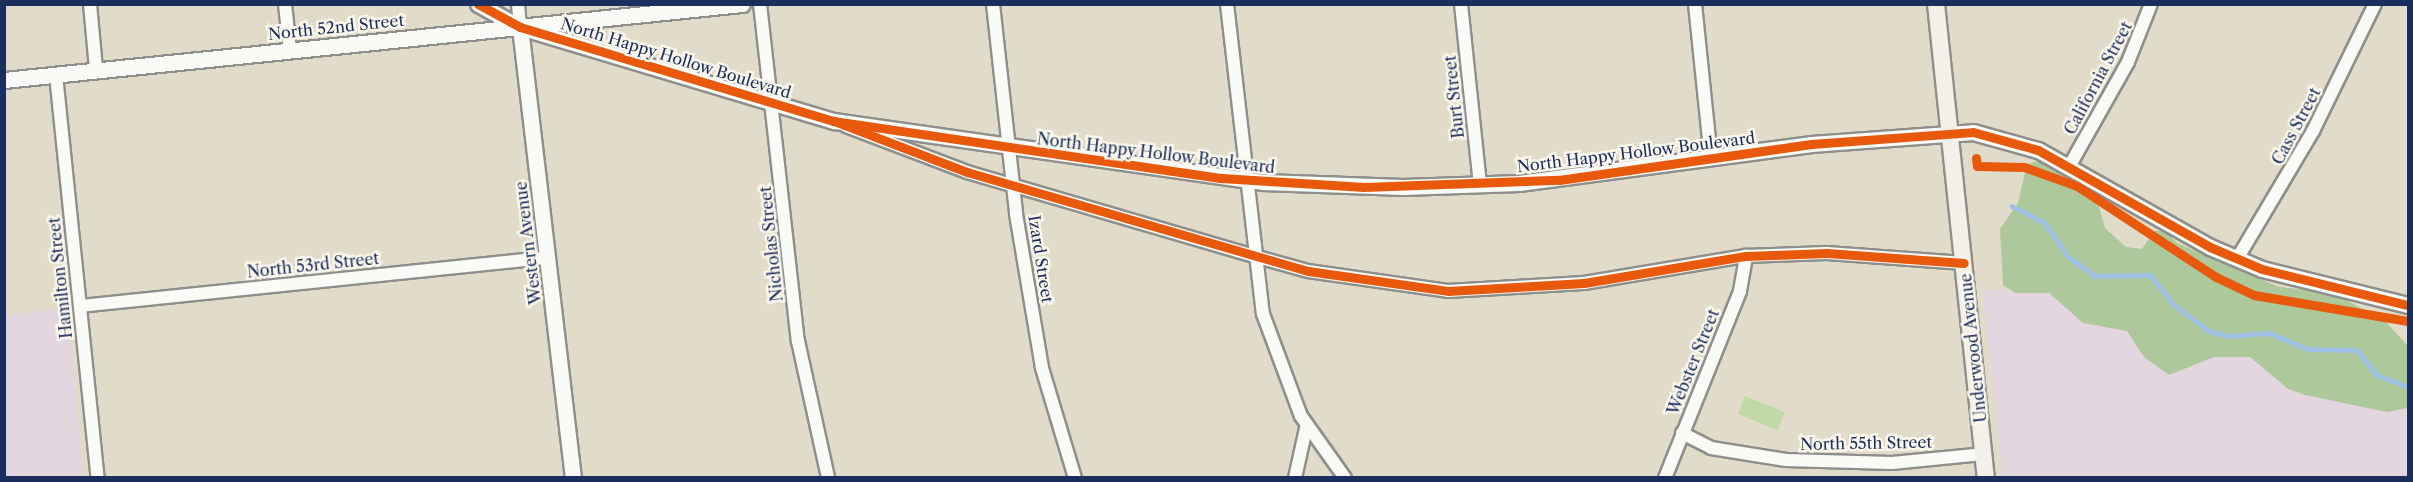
<!DOCTYPE html>
<style>
body{margin:0}
#map{position:relative;width:2413px;height:482px;overflow:hidden;background:#e0dcc9;font-family:"Libre Caslon Text",serif}
div>[style]{position:absolute}
[style*='--x']{left:calc(var(--x)*1px);top:calc(var(--y)*1px);width:calc(var(--w)*1px);rotate:calc(var(--a)*1deg)}
.built>*{inset:0;background:#e4d6de}
.green>*{inset:0;background:#c0daa5}
.forest>*{inset:0;background:#adc89a}
.stream>*{height:4.5px;margin:-2.25px;padding:0 2.25px;transform-origin:2.25px;border-radius:2.25px;background:#9fc1e4}
.roads{filter:drop-shadow(2px 0 #8e8f8d) drop-shadow(-2px 0 #8e8f8d) drop-shadow(0 2px #8e8f8d) drop-shadow(0 -2px #8e8f8d)}
.minor>*{height:12px;margin:-6px;padding:0 6px;transform-origin:6px;border-radius:6px;background:#fafaf7}
.tertiary>*{height:15px;margin:-7.5px;padding:0 7.5px;transform-origin:7.5px;border-radius:7.5px;background:#fafaf7}
.secondary>*{height:16px;margin:-8px;padding:0 8px;transform-origin:8px;border-radius:8px;background:#f3f0e8}
.cycleway>*{height:9px;margin:-4.5px;padding:0 4.5px;transform-origin:4.5px;border-radius:4.5px;background:#e8590c}
span{translate:-50% -50%;white-space:nowrap;text-align:center;line-height:1.15;-webkit-text-stroke:5px #fbf7ec;paint-order:stroke}
.street-label{font-size:16px;color:#1b2f5e}
.frame{position:absolute;inset:0;border:6px solid #1b2f5e;pointer-events:none}
</style>
<div id="map">
<div class="built">
<div style="clip-path:polygon(2055px 285px,2408px 397px,2408px 477px,2003px 477px,1983px 291px)"></div>
<div style="clip-path:polygon(68px 308px,83px 477px,5px 477px,5px 315px)"></div>
</div>
<div class="green">
<div style="clip-path:polygon(1745px 396px,1785px 412px,1778px 430px,1738px 414px)"></div>
</div>
<div class="forest">
<div style="clip-path:polygon(2039px 161px,2057px 165px,2094px 189px,2105px 228px,2126px 247px,2142px 249px,2154px 231px,2166px 231px,2177px 243px,2279px 287px,2330px 292px,2384px 320px,2408px 346px,2408px 408px,2387px 412px,2305px 395px,2288px 389px,2250px 357px,2214px 357px,2169px 375px,2144px 357px,2127px 331px,2083px 323px,2049px 293px,2015px 293px,2003px 285px,2000px 229px,2018px 203px,2027px 164px)"></div>
</div>
<div class="stream">
<div style="--x:2012;--y:206;--w:37;--a:27"></div>
<div style="--x:2045;--y:223;--w:40;--a:55.1"></div>
<div style="--x:2068;--y:256;--w:34;--a:37"></div>
<div style="--x:2095;--y:276;--w:56;--a:-1"></div>
<div style="--x:2151;--y:275;--w:35;--a:53"></div>
<div style="--x:2172;--y:303;--w:46;--a:37.1"></div>
<div style="--x:2209;--y:331;--w:20;--a:15"></div>
<div style="--x:2228;--y:336;--w:42;--a:-4.1"></div>
<div style="--x:2270;--y:333;--w:41;--a:22.8"></div>
<div style="--x:2308;--y:349;--w:49;--a:1.2"></div>
<div style="--x:2357;--y:350;--w:32;--a:51"></div>
<div style="--x:2377;--y:375;--w:33;--a:21"></div>
</div>
<div class="roads">
<div class="minor">
<div style="--x:90;--y:4;--w:65;--a:84.7"></div>
<div style="--x:285;--y:4;--w:46;--a:83.8"></div>
<div style="--x:518;--y:4;--w:23;--a:85"></div>
<div style="--x:760;--y:4;--w:339;--a:83.6"></div>
<div style="--x:798;--y:341;--w:140;--a:77.6"></div>
<div style="--x:993;--y:4;--w:211;--a:83.7"></div>
<div style="--x:1016;--y:214;--w:156;--a:80.4"></div>
<div style="--x:1042;--y:368;--w:115;--a:73.3"></div>
<div style="--x:1227;--y:4;--w:312;--a:83.4"></div>
<div style="--x:1263;--y:314;--w:109;--a:69.6"></div>
<div style="--x:1301;--y:416;--w:76;--a:54.6"></div>
<div style="--x:1461;--y:4;--w:182;--a:84"></div>
<div style="--x:1695;--y:4;--w:156;--a:84.1"></div>
<div style="--x:56;--y:75;--w:405;--a:84.1"></div>
<div style="--x:846;--y:126;--w:129;--a:20.8"></div>
<div style="--x:967;--y:172;--w:299;--a:16.3"></div>
<div style="--x:1254;--y:256;--w:56;--a:15.5"></div>
<div style="--x:1308;--y:271;--w:141;--a:8.1"></div>
<div style="--x:1448;--y:291;--w:136;--a:-3.4"></div>
<div style="--x:1584;--y:283;--w:164;--a:-9.5"></div>
<div style="--x:1746;--y:256;--w:81;--a:-2.1"></div>
<div style="--x:1827;--y:253;--w:137;--a:4.2"></div>
<div style="--x:2070;--y:165;--w:118;--a:-60.6"></div>
<div style="--x:2128;--y:62;--w:62;--a:-68.4"></div>
<div style="--x:2237;--y:259;--w:149;--a:-59.3"></div>
<div style="--x:2313;--y:131;--w:141;--a:-64"></div>
<div style="--x:80;--y:306;--w:470;--a:-5.9"></div>
<div style="--x:1682;--y:433;--w:33;--a:27"></div>
<div style="--x:1711;--y:448;--w:76;--a:9.1"></div>
<div style="--x:1786;--y:460;--w:106;--a:1.6"></div>
<div style="--x:1892;--y:463;--w:91;--a:-5.6"></div>
<div style="--x:1295;--y:478;--w:55;--a:-77.5"></div>
<div style="--x:1665;--y:478;--w:201;--a:-68.1"></div>
<div style="--x:1740;--y:291;--w:36;--a:-80"></div>
</div>
<div class="tertiary">
<div style="--x:478;--y:4;--w:48;--a:28.7"></div>
<div style="--x:520;--y:27;--w:328;--a:16.7"></div>
<div style="--x:834;--y:121;--w:433;--a:8.1"></div>
<div style="--x:1263;--y:182;--w:140;--a:2"></div>
<div style="--x:1403;--y:187;--w:116;--a:-2"></div>
<div style="--x:1519;--y:183;--w:295;--a:-7.6"></div>
<div style="--x:1811;--y:144;--w:162;--a:-4.2"></div>
<div style="--x:1973;--y:132;--w:67;--a:15.5"></div>
<div style="--x:2038;--y:150;--w:197;--a:29.4"></div>
<div style="--x:2210;--y:247;--w:56;--a:22.9"></div>
<div style="--x:2262;--y:269;--w:150;--a:13.9"></div>
<div style="--x:520;--y:27;--w:454;--a:83.3"></div>
<div style="--x:4;--y:80;--w:742;--a:-5.88"></div>
</div>
<div class="secondary">
<div style="--x:1936;--y:4;--w:477;--a:84"></div>
</div>
</div>
<div class="cycleway">
<div style="--x:478;--y:4;--w:48;--a:28.7"></div>
<div style="--x:520;--y:27;--w:328;--a:16.7"></div>
<div style="--x:834;--y:121;--w:142;--a:21"></div>
<div style="--x:967;--y:172;--w:355;--a:16.2"></div>
<div style="--x:1308;--y:271;--w:141;--a:8.1"></div>
<div style="--x:1448;--y:291;--w:136;--a:-3.4"></div>
<div style="--x:1584;--y:283;--w:164;--a:-9.5"></div>
<div style="--x:1746;--y:256;--w:81;--a:-2.1"></div>
<div style="--x:1827;--y:253;--w:137;--a:4.2"></div>
<div style="--x:834;--y:121;--w:391;--a:8.4"></div>
<div style="--x:1221;--y:178;--w:143;--a:3.6"></div>
<div style="--x:1364;--y:187;--w:195;--a:-2.1"></div>
<div style="--x:1559;--y:180;--w:255;--a:-8.1"></div>
<div style="--x:1811;--y:144;--w:162;--a:-4.2"></div>
<div style="--x:1973;--y:132;--w:67;--a:15.5"></div>
<div style="--x:2038;--y:150;--w:197;--a:29.4"></div>
<div style="--x:2210;--y:247;--w:56;--a:22.9"></div>
<div style="--x:2262;--y:269;--w:150;--a:13.9"></div>
<div style="--x:1976;--y:158;--w:8;--a:83"></div>
<div style="--x:1977;--y:166;--w:47;--a:1.2"></div>
<div style="--x:2024;--y:167;--w:56;--a:19.7"></div>
<div style="--x:2077;--y:186;--w:166;--a:33.2"></div>
<div style="--x:2216;--y:277;--w:42;--a:25.3"></div>
<div style="--x:2254;--y:295;--w:156;--a:9.6"></div>
</div>
<div class="street-label">
<span style="left:336px;top:27px;rotate:-6deg">North 52nd Street</span>
<span style="left:676px;top:58px;rotate:17deg">North Happy Hollow Boulevard</span>
<span style="left:2098px;top:78px;rotate:-62deg">California Street</span>
<span style="left:1454px;top:97px;rotate:-96deg">Burt Street</span>
<span style="left:2296px;top:126px;rotate:-62deg">Cass Street</span>
<span style="left:1636px;top:152px;rotate:-7deg">North Happy Hollow Boulevard</span>
<span style="left:1156px;top:153px;rotate:7deg">North Happy Hollow Boulevard</span>
<span style="left:528px;top:243px;rotate:-97deg">Western Avenue</span>
<span style="left:771px;top:244px;rotate:-96deg">Nicholas Street</span>
<span style="left:1041px;top:259px;rotate:81deg">Izard Street</span>
<span style="left:313px;top:265px;rotate:-6deg">North 53rd Street</span>
<span style="left:60px;top:278px;rotate:-96deg">Hamilton Street</span>
<span style="left:1973px;top:348px;rotate:-96deg">Underwood Avenue</span>
<span style="left:1693px;top:362px;rotate:-68deg">Webster Street</span>
<span style="left:1866px;top:443px;rotate:-1deg">North 55th Street</span>
</div>
<div class="frame"></div>
</div>
